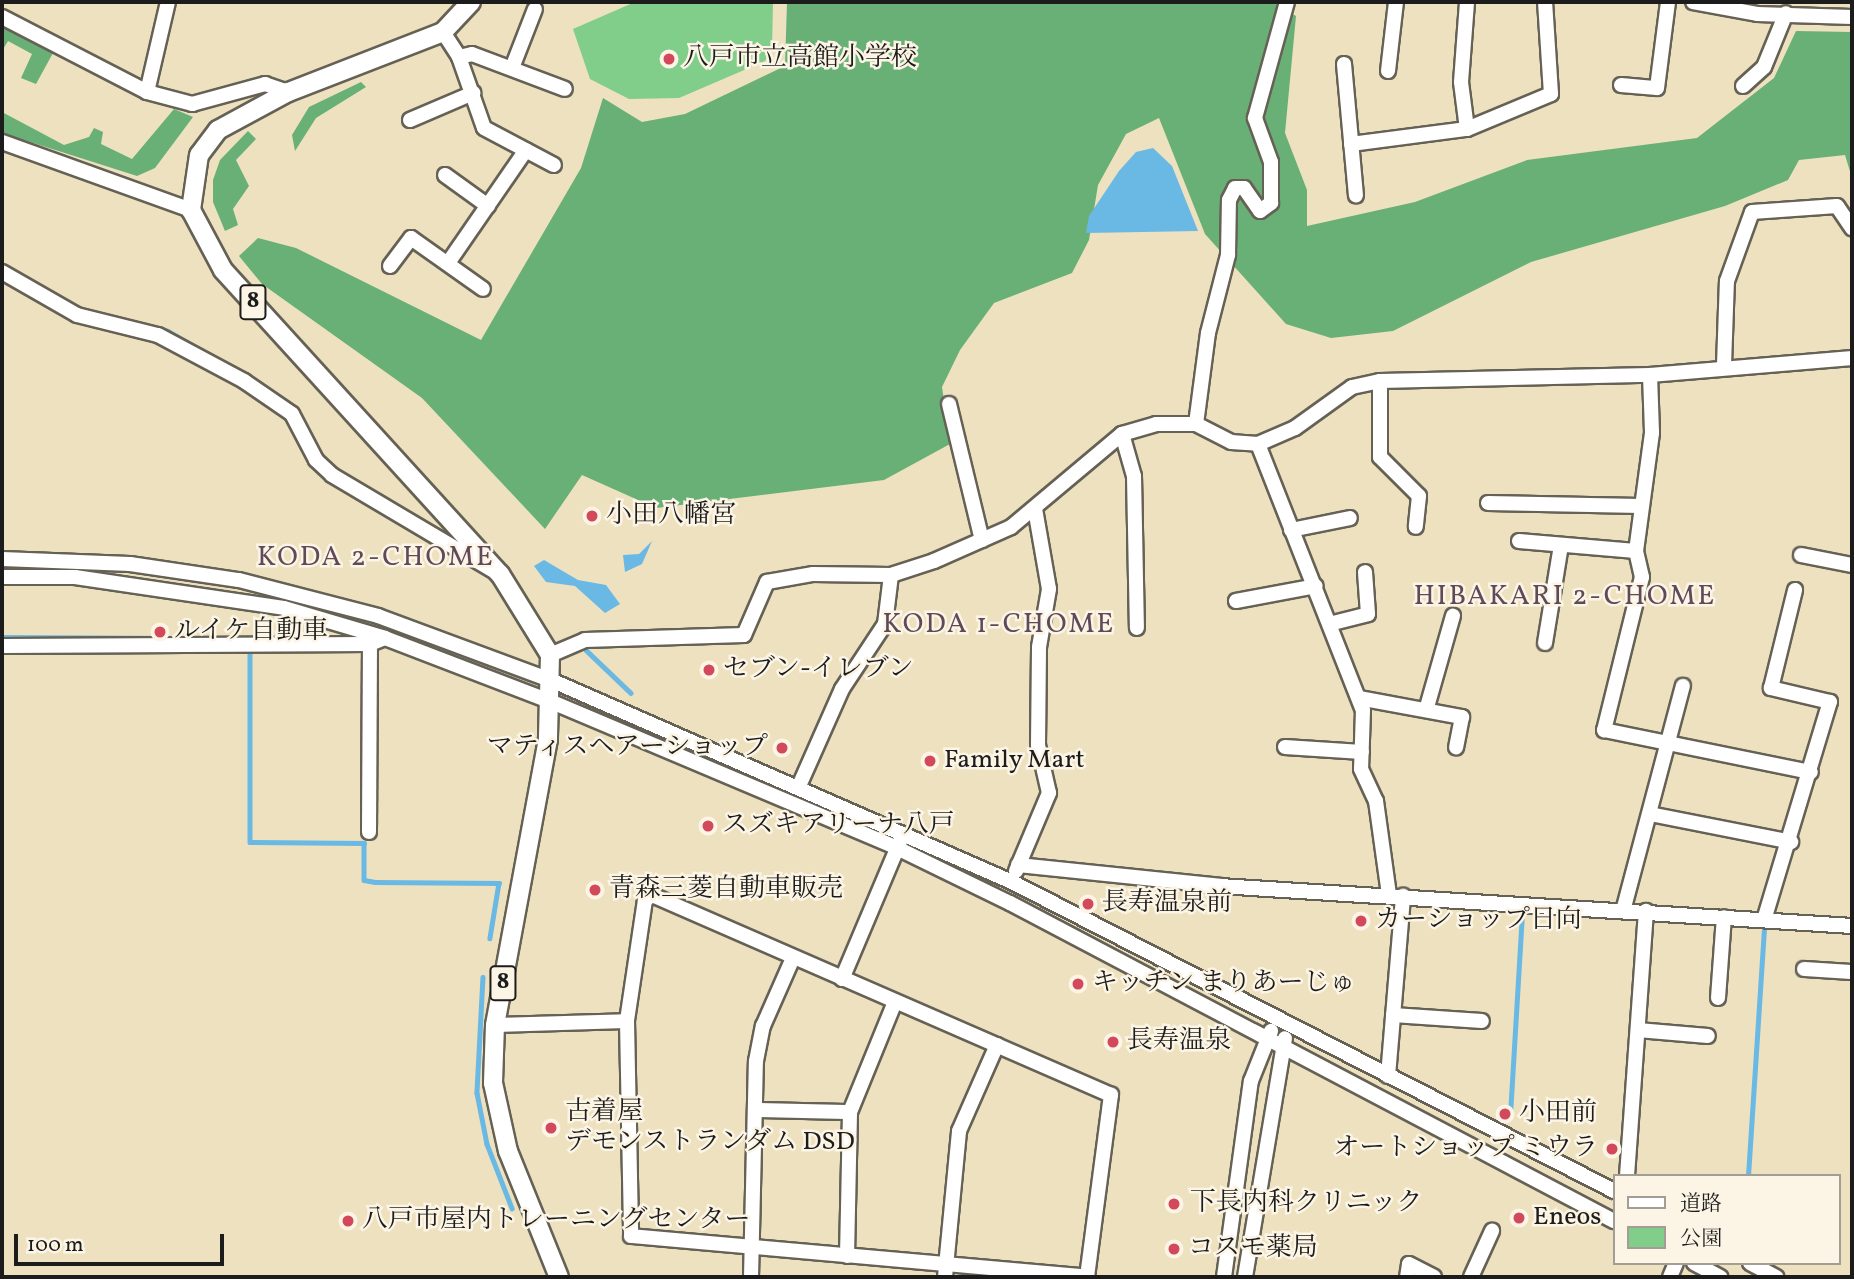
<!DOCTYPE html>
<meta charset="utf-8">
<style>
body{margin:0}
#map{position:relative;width:1854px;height:1279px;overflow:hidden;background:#ede1bf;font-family:Vollkorn,"Noto Serif JP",serif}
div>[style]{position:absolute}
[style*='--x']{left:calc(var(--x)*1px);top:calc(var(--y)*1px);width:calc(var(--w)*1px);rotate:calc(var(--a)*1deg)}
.green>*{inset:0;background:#81cd8a}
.forest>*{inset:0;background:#68b076}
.water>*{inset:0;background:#6ab8e4}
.stream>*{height:4.5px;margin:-2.25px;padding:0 2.25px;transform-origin:2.25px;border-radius:2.25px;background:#6ab8e4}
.roads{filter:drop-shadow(2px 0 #656155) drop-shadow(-2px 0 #656155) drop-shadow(0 2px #656155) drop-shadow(0 -2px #656155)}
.minor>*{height:14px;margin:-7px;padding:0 7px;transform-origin:7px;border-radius:7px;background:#fff}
.major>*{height:18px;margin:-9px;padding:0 9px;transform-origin:9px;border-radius:9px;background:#fff}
.dots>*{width:19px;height:19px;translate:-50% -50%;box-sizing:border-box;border:4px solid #fcf5e5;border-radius:50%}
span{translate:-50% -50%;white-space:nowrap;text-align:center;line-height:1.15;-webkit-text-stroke:5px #fcf5e5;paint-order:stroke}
.shield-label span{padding:2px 5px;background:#fcf5e5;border:2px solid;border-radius:5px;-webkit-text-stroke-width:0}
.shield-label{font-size:24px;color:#1c1c1c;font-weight:700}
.poi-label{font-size:26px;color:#1c1c1c}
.left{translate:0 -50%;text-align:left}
.right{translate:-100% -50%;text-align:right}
.neighbourhood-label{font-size:28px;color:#5f4a59;letter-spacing:2px}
.frame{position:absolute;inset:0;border:4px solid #1c1c1c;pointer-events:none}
.legend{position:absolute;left:1613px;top:1174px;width:228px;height:91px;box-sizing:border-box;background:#fcf5e5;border:2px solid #a29e95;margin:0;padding:9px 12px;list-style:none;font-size:21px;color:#1c1c1c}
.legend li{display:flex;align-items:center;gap:14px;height:35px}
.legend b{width:35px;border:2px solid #a29e95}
.scale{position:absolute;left:14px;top:1234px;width:210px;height:32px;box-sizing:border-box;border:4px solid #1c1c1c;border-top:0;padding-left:9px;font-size:21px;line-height:24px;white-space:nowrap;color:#1c1c1c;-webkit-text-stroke:5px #fcf5e5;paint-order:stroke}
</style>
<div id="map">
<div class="green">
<div style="clip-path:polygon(635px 2px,773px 2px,772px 49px,765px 61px,679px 98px,629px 99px,590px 79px,573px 29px)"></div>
</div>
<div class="forest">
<div style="clip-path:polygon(787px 2px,1272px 2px,1296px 16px,1285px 133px,1307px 190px,1307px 226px,1415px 202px,1527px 160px,1697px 138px,1774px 78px,1796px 31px,1852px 32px,1852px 178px,1845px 155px,1799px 160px,1788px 180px,1725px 206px,1531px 262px,1393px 331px,1331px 338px,1286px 324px,1205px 234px,1159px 118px,1126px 134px,1098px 185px,1089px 240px,1072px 273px,994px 303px,960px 350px,942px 387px,950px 444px,884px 480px,656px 508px,582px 475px,545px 529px,422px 398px,262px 284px,239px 256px,258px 238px,296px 248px,481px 340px,581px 168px,603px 98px,642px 122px,685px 114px,785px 66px)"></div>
<div style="clip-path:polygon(2px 26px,53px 53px,36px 84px,21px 78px,32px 54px,8px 41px,2px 51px)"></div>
<div style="clip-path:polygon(361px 82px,366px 87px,316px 118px,295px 151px,292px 135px,309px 107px)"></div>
<div style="clip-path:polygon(174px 109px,193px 117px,155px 168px,137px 176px,2px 133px,2px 112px,64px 145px,89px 137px,94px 128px,103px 132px,101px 144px,132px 159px)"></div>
<div style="clip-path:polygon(248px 131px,256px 139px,236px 160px,249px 186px,233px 209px,238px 225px,225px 231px,213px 202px,213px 180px,220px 160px)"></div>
</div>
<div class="water">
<div style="clip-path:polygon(1153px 148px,1172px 166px,1198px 231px,1086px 233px,1089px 216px,1119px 171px,1136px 152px)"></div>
<div style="clip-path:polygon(652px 541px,642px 564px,625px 572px,623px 555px,639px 554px)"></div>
<div style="clip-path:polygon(544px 560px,578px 580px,606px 585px,620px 604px,605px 613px,575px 586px,546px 582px,534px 566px)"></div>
</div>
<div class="stream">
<div style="--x:128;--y:321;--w:41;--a:14"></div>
<div style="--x:168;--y:331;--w:104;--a:30"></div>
<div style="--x:284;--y:401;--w:17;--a:40"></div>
<div style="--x:2;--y:637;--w:223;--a:0.3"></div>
<div style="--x:250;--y:648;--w:194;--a:90"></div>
<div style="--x:250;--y:842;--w:114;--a:0.5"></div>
<div style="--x:364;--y:843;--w:37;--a:90"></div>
<div style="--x:364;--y:880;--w:11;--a:10"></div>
<div style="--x:375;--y:882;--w:124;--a:0.5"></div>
<div style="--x:499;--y:883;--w:56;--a:99.3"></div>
<div style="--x:586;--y:650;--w:62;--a:43.7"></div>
<div style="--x:483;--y:977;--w:116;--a:93"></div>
<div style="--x:477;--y:1093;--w:52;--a:78.9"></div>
<div style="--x:487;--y:1144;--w:69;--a:68.7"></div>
<div style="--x:1510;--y:1115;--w:200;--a:-86.6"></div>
<div style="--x:1748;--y:1176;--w:247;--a:-86.3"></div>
</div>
<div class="roads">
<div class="minor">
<div style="--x:1693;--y:2;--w:65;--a:10.6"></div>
<div style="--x:1757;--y:14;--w:95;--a:1.8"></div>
<div style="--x:2;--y:17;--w:163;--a:27.3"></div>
<div style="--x:147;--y:92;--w:47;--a:14.9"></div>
<div style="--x:192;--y:104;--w:76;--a:-15.3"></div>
<div style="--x:265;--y:84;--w:24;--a:19"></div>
<div style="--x:443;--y:32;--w:30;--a:57"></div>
<div style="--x:459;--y:57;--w:75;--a:70.6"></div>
<div style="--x:484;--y:128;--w:79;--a:27.9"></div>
<div style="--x:459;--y:57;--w:13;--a:-13"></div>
<div style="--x:472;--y:54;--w:99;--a:20.6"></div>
<div style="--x:1344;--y:64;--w:132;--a:84.8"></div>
<div style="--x:512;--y:68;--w:63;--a:-68.7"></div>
<div style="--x:1388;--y:71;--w:69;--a:-83.4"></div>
<div style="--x:1621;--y:85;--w:36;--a:5"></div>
<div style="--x:1657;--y:88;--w:87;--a:-82.7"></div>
<div style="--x:1743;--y:86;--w:28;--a:-42"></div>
<div style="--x:1764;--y:67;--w:58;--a:-67.8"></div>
<div style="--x:147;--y:92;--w:92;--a:-76.9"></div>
<div style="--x:410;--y:120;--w:69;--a:-23.2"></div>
<div style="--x:1467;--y:129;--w:91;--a:-22.6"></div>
<div style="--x:1551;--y:94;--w:92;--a:-93.7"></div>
<div style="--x:2;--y:142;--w:201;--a:19.8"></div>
<div style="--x:1351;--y:144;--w:117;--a:-7.4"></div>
<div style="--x:1467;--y:129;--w:47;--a:-97.3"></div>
<div style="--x:1461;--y:82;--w:80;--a:-85.7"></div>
<div style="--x:445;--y:175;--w:53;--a:35.8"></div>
<div style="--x:448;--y:263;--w:137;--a:-55.4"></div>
<div style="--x:390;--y:266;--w:35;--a:-53"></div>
<div style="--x:411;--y:238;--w:88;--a:35.3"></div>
<div style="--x:2;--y:272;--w:86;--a:29.8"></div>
<div style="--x:77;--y:315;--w:83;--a:13.9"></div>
<div style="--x:158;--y:335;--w:98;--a:28.1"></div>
<div style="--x:244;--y:381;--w:58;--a:34.5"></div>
<div style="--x:292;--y:414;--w:52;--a:62.4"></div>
<div style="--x:316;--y:460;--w:22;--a:43"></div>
<div style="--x:332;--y:475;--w:186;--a:30.7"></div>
<div style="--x:1724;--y:365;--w:84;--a:-88"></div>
<div style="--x:1727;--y:281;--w:73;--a:-70.1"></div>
<div style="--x:1752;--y:212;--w:85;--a:-4"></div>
<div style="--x:1837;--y:206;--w:27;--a:56"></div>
<div style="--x:1650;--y:375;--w:58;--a:88"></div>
<div style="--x:1652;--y:433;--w:119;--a:97.7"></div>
<div style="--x:1636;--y:551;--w:27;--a:77"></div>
<div style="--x:1642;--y:577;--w:158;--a:103.9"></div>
<div style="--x:1604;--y:730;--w:211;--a:11.5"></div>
<div style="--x:1380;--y:381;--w:76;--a:90"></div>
<div style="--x:1380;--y:457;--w:55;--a:45"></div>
<div style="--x:1419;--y:496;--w:31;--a:96"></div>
<div style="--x:949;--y:404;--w:140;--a:76.4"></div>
<div style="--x:1196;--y:424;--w:92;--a:-82.5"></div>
<div style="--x:1208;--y:333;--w:81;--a:-75.6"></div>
<div style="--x:1228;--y:255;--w:55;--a:-89"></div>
<div style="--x:1229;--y:200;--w:13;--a:-63"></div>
<div style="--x:1235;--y:188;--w:9;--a:0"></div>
<div style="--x:1244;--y:188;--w:28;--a:55"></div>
<div style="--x:1260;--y:211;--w:14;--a:-36"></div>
<div style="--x:1271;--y:203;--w:41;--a:-90"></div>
<div style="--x:1271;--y:162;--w:47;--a:-110"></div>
<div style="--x:1255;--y:118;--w:120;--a:-74.6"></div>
<div style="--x:1122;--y:434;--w:44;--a:74.1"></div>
<div style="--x:1134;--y:476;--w:152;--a:88.9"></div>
<div style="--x:1258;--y:444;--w:286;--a:68.5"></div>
<div style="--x:1363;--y:710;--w:59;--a:91.9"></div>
<div style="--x:1361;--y:769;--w:35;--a:65"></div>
<div style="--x:1376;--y:801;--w:95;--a:82.1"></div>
<div style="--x:1488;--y:503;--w:153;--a:1.1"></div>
<div style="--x:1291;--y:530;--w:60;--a:-11.5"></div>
<div style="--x:1519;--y:541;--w:117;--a:4.9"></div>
<div style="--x:1801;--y:555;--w:52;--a:11.1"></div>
<div style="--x:2;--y:559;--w:128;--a:2.2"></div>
<div style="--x:130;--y:564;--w:110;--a:8.4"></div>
<div style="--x:239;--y:580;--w:144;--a:14.5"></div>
<div style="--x:378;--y:616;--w:187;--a:20.4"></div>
<div style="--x:553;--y:681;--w:501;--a:23.65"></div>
<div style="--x:1012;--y:882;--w:677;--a:27.17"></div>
<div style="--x:2;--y:577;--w:73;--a:0"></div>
<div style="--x:75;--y:577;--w:211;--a:8.4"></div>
<div style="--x:284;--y:608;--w:105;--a:16.5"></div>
<div style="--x:385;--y:638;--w:179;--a:21"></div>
<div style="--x:552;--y:702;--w:375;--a:22.9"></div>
<div style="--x:897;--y:848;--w:126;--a:26"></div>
<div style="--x:1010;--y:903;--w:683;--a:27.77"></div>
<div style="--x:1236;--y:601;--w:81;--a:-10.6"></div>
<div style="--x:1333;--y:623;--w:36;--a:-14"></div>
<div style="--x:1368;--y:614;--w:42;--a:-94.1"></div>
<div style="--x:1545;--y:643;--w:99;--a:-80.7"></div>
<div style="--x:2;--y:646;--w:368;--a:-0.3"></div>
<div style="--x:370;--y:644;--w:16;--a:-22"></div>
<div style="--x:550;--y:655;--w:38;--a:-23"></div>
<div style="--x:585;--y:640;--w:159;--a:-1.8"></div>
<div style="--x:744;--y:635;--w:58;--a:-66.5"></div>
<div style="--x:767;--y:582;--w:47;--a:-9.9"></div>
<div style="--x:813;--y:574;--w:78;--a:0.7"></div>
<div style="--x:891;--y:575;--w:45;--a:-18"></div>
<div style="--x:934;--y:561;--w:84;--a:-23.8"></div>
<div style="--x:1011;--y:527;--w:145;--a:-40"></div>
<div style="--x:1122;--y:434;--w:35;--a:-16"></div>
<div style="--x:1156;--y:424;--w:40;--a:0"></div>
<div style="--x:1196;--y:424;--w:39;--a:27"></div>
<div style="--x:1231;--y:442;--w:27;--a:4"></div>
<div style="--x:1258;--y:444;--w:40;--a:-23.4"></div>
<div style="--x:1295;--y:428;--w:70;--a:-35.7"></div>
<div style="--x:1352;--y:387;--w:29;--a:-12"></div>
<div style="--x:1380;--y:381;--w:270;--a:-1.3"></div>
<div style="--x:1650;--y:375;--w:203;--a:-4.8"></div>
<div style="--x:1359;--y:698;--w:105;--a:10.5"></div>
<div style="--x:1462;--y:717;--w:31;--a:101"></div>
<div style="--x:1427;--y:707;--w:95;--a:-74.1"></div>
<div style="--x:1285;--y:747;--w:77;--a:3.7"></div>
<div style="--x:799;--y:786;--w:106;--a:-66.1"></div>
<div style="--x:842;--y:689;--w:78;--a:-56.5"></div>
<div style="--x:885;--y:624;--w:49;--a:-83"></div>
<div style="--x:1650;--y:814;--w:144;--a:11.2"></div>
<div style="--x:369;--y:832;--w:188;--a:-89.7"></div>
<div style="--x:1018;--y:865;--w:203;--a:5.9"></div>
<div style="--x:1220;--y:886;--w:633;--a:3.62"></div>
<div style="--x:1016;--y:871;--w:85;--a:-67.1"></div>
<div style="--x:1049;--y:793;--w:49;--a:-102.9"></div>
<div style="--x:1038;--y:745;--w:98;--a:-89.4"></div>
<div style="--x:1039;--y:647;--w:59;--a:-80.2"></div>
<div style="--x:1049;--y:589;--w:81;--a:-99.9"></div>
<div style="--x:1623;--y:911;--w:233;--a:-75.1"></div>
<div style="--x:1764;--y:920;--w:228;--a:-73.2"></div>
<div style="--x:1830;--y:702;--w:61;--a:-166.7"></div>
<div style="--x:1771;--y:688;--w:101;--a:-76.2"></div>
<div style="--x:1804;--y:969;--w:48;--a:3.6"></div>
<div style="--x:842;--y:979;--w:149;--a:-67.1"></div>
<div style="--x:1718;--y:998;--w:81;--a:-85.8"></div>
<div style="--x:1393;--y:1015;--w:89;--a:3.9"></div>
<div style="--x:495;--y:1025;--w:132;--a:-1.7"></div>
<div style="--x:1638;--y:1030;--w:70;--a:4.9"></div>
<div style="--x:1388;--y:1076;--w:181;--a:-85.2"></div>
<div style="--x:755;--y:1110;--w:95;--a:1.2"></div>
<div style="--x:1627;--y:1176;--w:266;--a:-85.9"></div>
<div style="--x:847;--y:1256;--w:144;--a:-88.8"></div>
<div style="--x:850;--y:1112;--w:119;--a:-67.8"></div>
<div style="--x:1694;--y:1263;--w:30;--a:28"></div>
<div style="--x:1750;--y:1263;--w:30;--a:28"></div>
<div style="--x:751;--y:1277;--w:216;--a:-88.7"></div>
<div style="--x:756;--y:1061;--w:36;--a:-79"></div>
<div style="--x:763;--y:1026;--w:74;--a:-66.2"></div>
<div style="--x:945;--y:1277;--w:147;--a:-84.5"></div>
<div style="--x:959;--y:1131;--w:94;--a:-66.2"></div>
<div style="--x:1087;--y:1277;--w:184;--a:-82.5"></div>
<div style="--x:1111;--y:1095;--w:501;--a:-156.46"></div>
<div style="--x:652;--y:895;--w:9;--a:144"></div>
<div style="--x:645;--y:900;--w:122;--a:98.5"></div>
<div style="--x:627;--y:1021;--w:215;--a:88.9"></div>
<div style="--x:631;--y:1236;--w:458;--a:5.1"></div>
<div style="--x:1224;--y:1277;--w:198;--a:-82.2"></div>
<div style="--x:1251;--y:1081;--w:54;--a:-68.2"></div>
<div style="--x:1245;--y:1277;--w:242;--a:-80.5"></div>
<div style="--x:1407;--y:1277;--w:13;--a:-81"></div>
<div style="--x:1409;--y:1264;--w:28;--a:27"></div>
<div style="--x:1471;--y:1277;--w:51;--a:-65.5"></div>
<div style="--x:1670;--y:1277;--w:15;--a:-67"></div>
</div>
<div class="major">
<div style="--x:471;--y:2;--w:41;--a:133"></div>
<div style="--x:443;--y:32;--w:166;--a:158.8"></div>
<div style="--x:288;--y:92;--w:80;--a:151.5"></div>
<div style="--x:218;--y:130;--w:31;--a:127"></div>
<div style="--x:199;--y:155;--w:56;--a:98.3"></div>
<div style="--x:191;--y:210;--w:68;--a:61.9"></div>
<div style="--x:223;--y:270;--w:411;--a:47.7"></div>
<div style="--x:500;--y:574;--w:95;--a:58.3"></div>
<div style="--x:550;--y:655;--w:84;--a:91.4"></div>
<div style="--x:548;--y:739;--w:291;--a:100.5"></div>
<div style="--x:495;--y:1025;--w:58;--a:92"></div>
<div style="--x:493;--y:1083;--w:70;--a:77.6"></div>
<div style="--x:508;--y:1151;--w:136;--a:68"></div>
</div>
</div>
<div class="dots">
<div style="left:669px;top:59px;background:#d1495b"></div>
<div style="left:592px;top:516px;background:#d1495b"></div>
<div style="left:160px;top:632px;background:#d1495b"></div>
<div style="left:709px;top:670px;background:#d1495b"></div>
<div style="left:782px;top:748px;background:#d1495b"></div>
<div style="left:930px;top:761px;background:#d1495b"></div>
<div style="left:708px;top:826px;background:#d1495b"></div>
<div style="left:595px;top:890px;background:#d1495b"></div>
<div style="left:1088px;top:904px;background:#d1495b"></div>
<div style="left:1361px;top:921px;background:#d1495b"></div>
<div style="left:1078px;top:984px;background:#d1495b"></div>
<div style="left:1113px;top:1042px;background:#d1495b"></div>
<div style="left:1505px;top:1114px;background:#d1495b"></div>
<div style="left:551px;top:1128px;background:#d1495b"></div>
<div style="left:1612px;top:1149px;background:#d1495b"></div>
<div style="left:1174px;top:1204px;background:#d1495b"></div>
<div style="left:1519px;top:1218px;background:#d1495b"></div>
<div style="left:348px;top:1221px;background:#d1495b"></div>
<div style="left:1174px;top:1249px;background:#d1495b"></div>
</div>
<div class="shield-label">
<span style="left:253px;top:302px">8</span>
<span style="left:503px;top:983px">8</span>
</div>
<div class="poi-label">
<span class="left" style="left:683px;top:59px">八戸市立高館小学校</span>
<span class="left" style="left:606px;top:516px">小田八幡宮</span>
<span class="left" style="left:174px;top:632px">ルイケ自動車</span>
<span class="left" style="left:723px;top:670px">セブン-イレブン</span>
<span class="right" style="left:768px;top:748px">マティスヘアーショップ</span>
<span class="left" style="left:944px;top:761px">Family Mart</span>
<span class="left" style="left:722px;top:826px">スズキアリーナ八戸</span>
<span class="left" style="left:609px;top:890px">青森三菱自動車販売</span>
<span class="left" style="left:1102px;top:904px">長寿温泉前</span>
<span class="left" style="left:1375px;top:921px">カーショップ日向</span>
<span class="left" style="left:1092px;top:984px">キッチン まりあーじゅ</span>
<span class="left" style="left:1127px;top:1042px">長寿温泉</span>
<span class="left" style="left:565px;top:1128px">古着屋<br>デモンストランダム DSD</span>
<span class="left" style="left:1519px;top:1114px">小田前</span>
<span class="right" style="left:1598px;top:1149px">オートショップ ミウラ</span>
<span class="left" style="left:1190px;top:1204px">下長内科クリニック</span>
<span class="left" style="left:1533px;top:1218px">Eneos</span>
<span class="left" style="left:362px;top:1221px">八戸市屋内トレーニングセンター</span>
<span class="left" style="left:1188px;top:1249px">コスモ薬局</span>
</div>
<div class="neighbourhood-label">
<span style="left:376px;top:558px">KODA 2-CHOME</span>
<span style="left:1565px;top:597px">HIBAKARI 2-CHOME</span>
<span style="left:999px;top:625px">KODA 1-CHOME</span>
</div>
<div class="frame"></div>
<ul class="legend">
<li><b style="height:9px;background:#fff"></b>道路</li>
<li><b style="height:19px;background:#81cd8a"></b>公園</li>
</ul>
<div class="scale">100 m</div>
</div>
